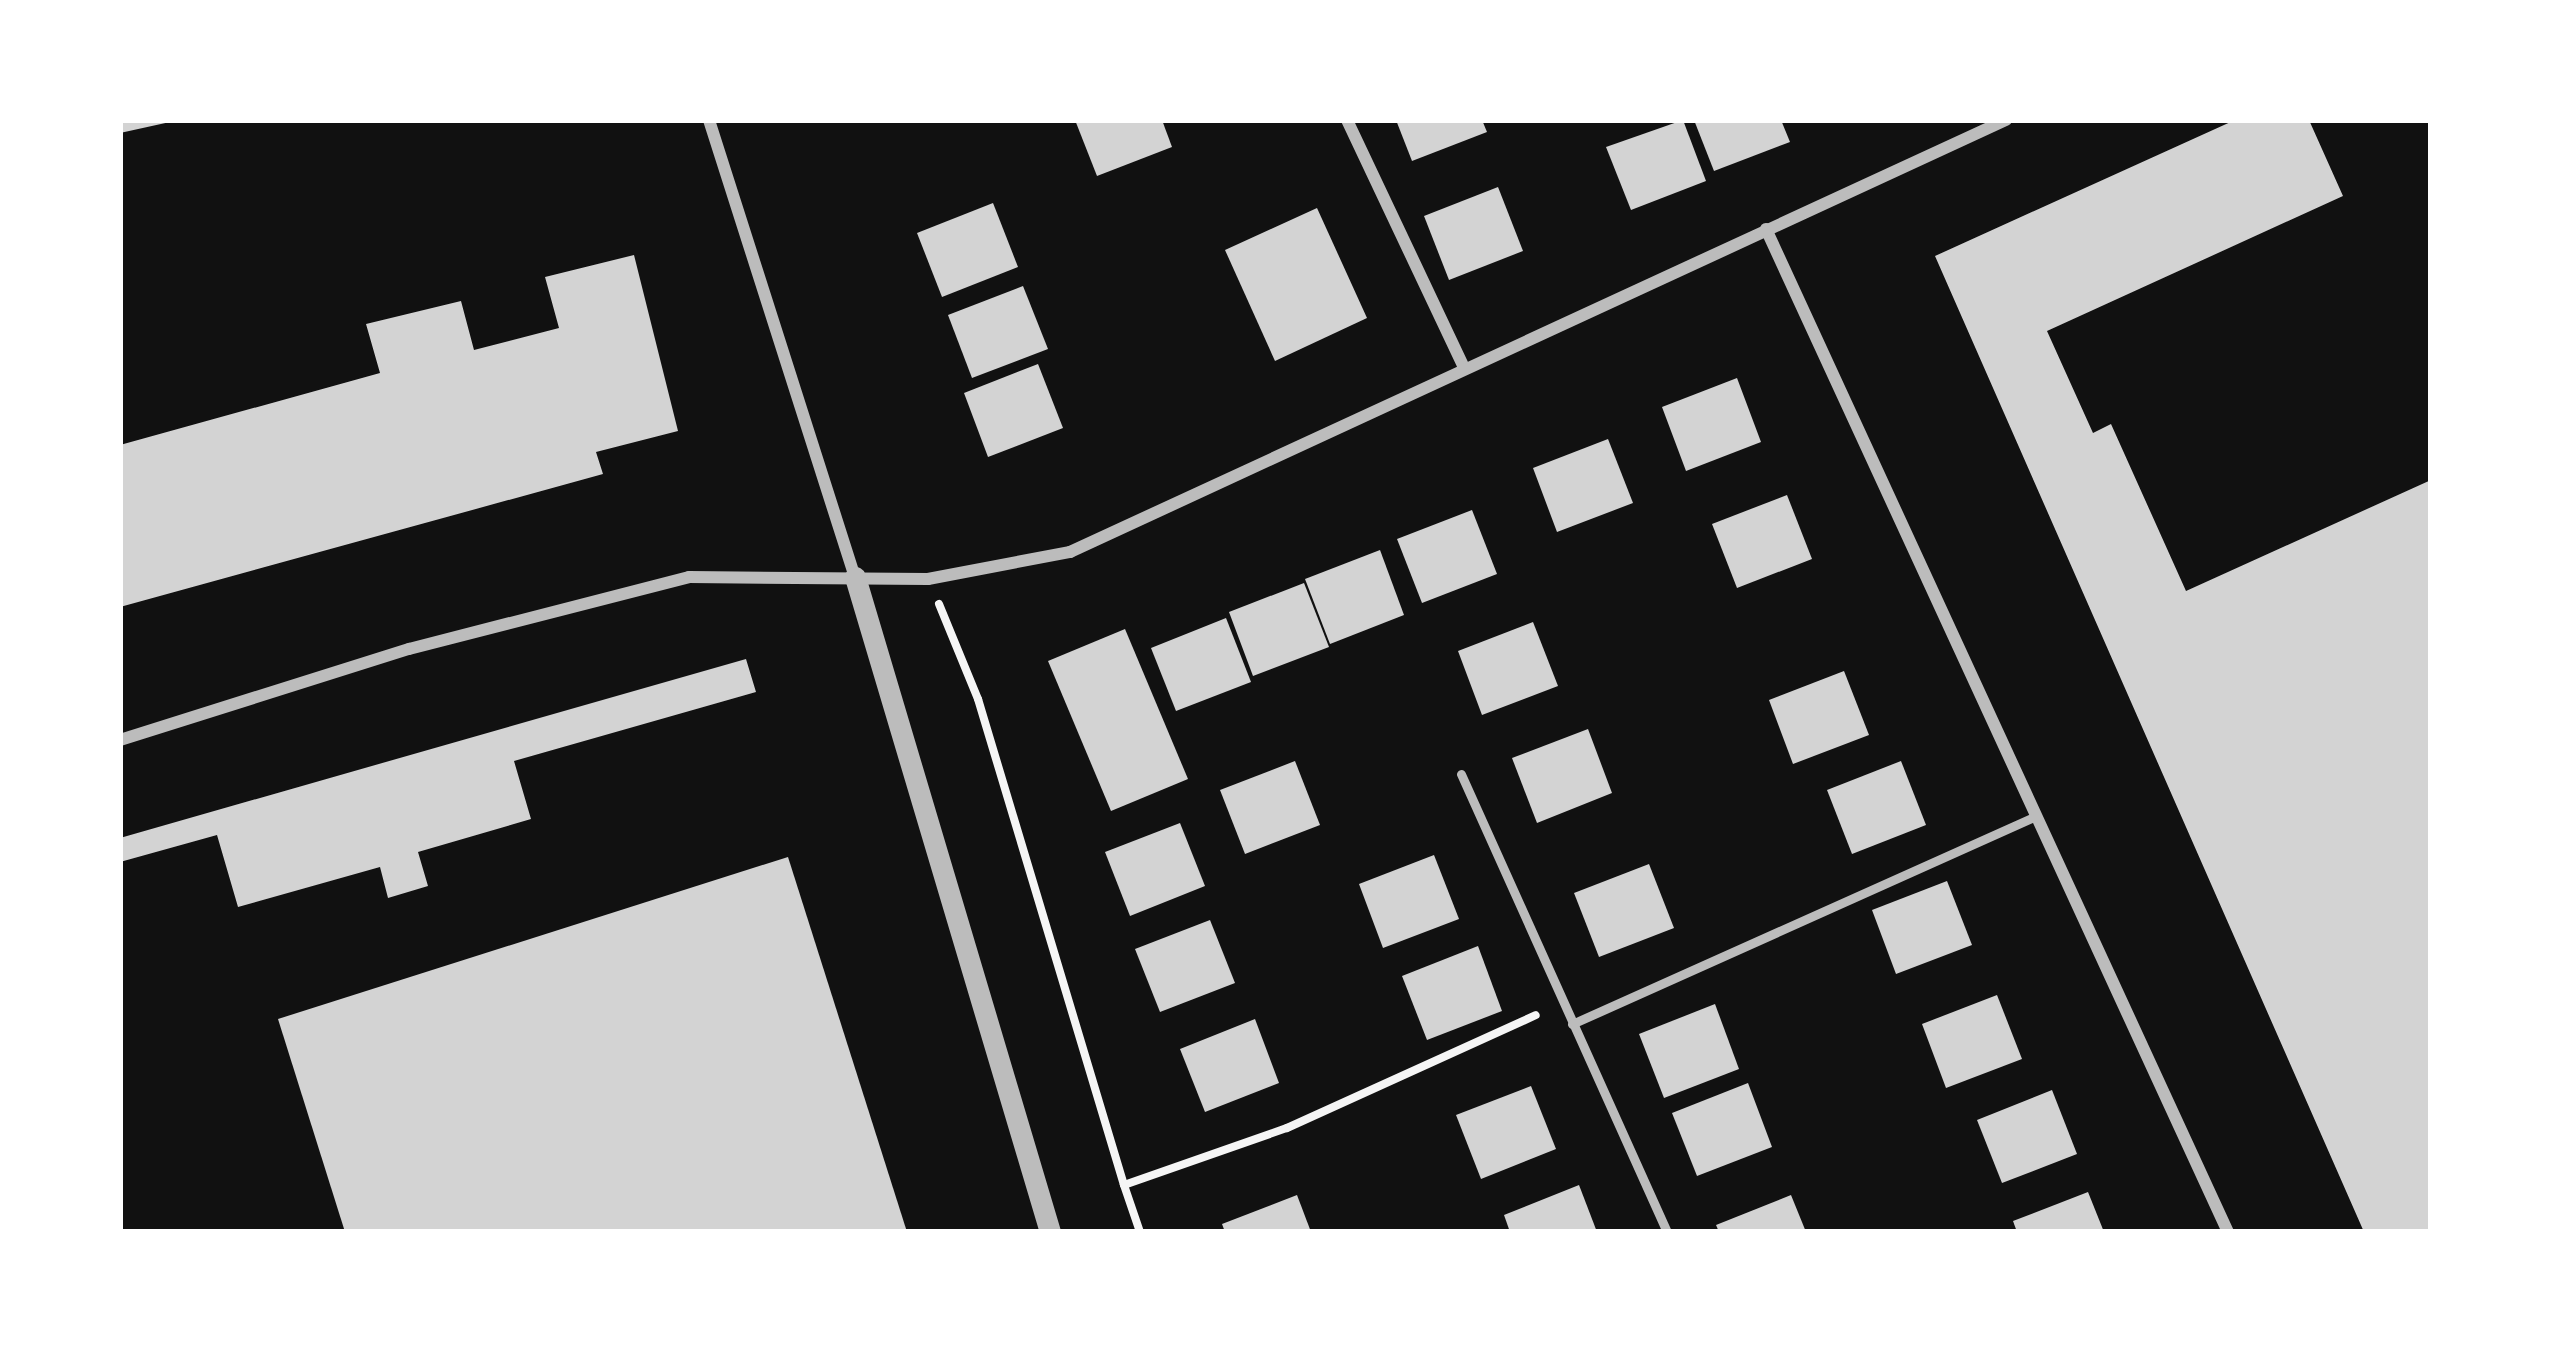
<!DOCTYPE html>
<style>
body{margin:0}
#map{position:relative;width:2551px;height:1352px;overflow:hidden;background:#111;font-family:Barlow,sans-serif}
div>[style]{position:absolute}
[style*='--x']{left:calc(var(--x)*1px);top:calc(var(--y)*1px);width:calc(var(--w)*1px);rotate:calc(var(--a)*1deg)}
.building>*{inset:0;background:#d3d3d3}
.path>*{height:8px;margin:-4px;padding:0 4px;transform-origin:4px;border-radius:4px;background:#f5f5f5}
.service>*{height:9px;margin:-4.5px;padding:0 4.5px;transform-origin:4.5px;border-radius:4.5px;background:#bcbcbc}
.minor>*{height:12px;margin:-6px;padding:0 6px;transform-origin:6px;border-radius:6px;background:#bcbcbc}
.tertiary>*{height:21px;margin:-10.5px;padding:0 10.5px;transform-origin:10.5px;border-radius:10.5px;background:#bcbcbc}
span{translate:-50% -50%;white-space:nowrap;text-align:center;line-height:1.15;-webkit-text-stroke:9px #fff;paint-order:stroke}
.frame{position:absolute;inset:0;border:123px solid #fff;pointer-events:none}
</style>
<div id="map">
<div class="building">
<div style="clip-path:polygon(120px 120px,170px 120px,170px 122px,120px 133px)"></div>
<div style="clip-path:polygon(1075px 120px,1162px 120px,1172px 147px,1097px 176px)"></div>
<div style="clip-path:polygon(1396px 120px,1482px 120px,1487px 132px,1412px 161px)"></div>
<div style="clip-path:polygon(1683px 120px,1706px 181px,1631px 210px,1606px 147px)"></div>
<div style="clip-path:polygon(1694px 120px,1781px 120px,1790px 142px,1714px 171px)"></div>
<div style="clip-path:polygon(2235px 120px,2309px 120px,2343px 196px,2047px 331px,2093px 433px,2111px 424px,2186px 591px,2431px 480px,2431px 1232px,2364px 1232px,1935px 256px)"></div>
<div style="clip-path:polygon(1498px 187px,1523px 251px,1449px 280px,1424px 216px)"></div>
<div style="clip-path:polygon(993px 203px,1018px 267px,942px 297px,917px 233px)"></div>
<div style="clip-path:polygon(1317px 208px,1367px 318px,1275px 361px,1225px 250px)"></div>
<div style="clip-path:polygon(634px 255px,678px 431px,596px 452px,603px 474px,120px 607px,120px 445px,380px 373px,366px 324px,461px 301px,474px 350px,559px 328px,545px 277px)"></div>
<div style="clip-path:polygon(1023px 286px,1048px 349px,972px 378px,948px 315px)"></div>
<div style="clip-path:polygon(1038px 364px,1063px 428px,988px 457px,964px 393px)"></div>
<div style="clip-path:polygon(1737px 378px,1761px 442px,1686px 471px,1662px 407px)"></div>
<div style="clip-path:polygon(1608px 439px,1633px 503px,1557px 532px,1533px 468px)"></div>
<div style="clip-path:polygon(1787px 495px,1812px 559px,1737px 588px,1712px 524px)"></div>
<div style="clip-path:polygon(1472px 510px,1497px 574px,1422px 603px,1397px 539px)"></div>
<div style="clip-path:polygon(1380px 550px,1404px 615px,1330px 644px,1305px 579px)"></div>
<div style="clip-path:polygon(1304px 583px,1329px 647px,1253px 676px,1229px 612px)"></div>
<div style="clip-path:polygon(1226px 618px,1251px 682px,1176px 711px,1151px 648px)"></div>
<div style="clip-path:polygon(1533px 622px,1558px 686px,1482px 715px,1458px 651px)"></div>
<div style="clip-path:polygon(1125px 629px,1188px 779px,1111px 811px,1048px 661px)"></div>
<div style="clip-path:polygon(746px 659px,756px 692px,514px 761px,531px 819px,418px 852px,428px 886px,388px 898px,380px 867px,238px 907px,217px 835px,120px 862px,120px 838px)"></div>
<div style="clip-path:polygon(1844px 671px,1869px 735px,1793px 764px,1769px 700px)"></div>
<div style="clip-path:polygon(1588px 729px,1612px 793px,1537px 823px,1512px 758px)"></div>
<div style="clip-path:polygon(1295px 761px,1320px 825px,1245px 854px,1220px 790px)"></div>
<div style="clip-path:polygon(1901px 761px,1926px 825px,1852px 854px,1827px 790px)"></div>
<div style="clip-path:polygon(1180px 823px,1205px 886px,1130px 916px,1105px 852px)"></div>
<div style="clip-path:polygon(1434px 855px,1459px 919px,1383px 948px,1359px 884px)"></div>
<div style="clip-path:polygon(788px 857px,907px 1232px,345px 1232px,278px 1019px)"></div>
<div style="clip-path:polygon(1649px 864px,1674px 928px,1599px 957px,1574px 893px)"></div>
<div style="clip-path:polygon(1947px 881px,1972px 945px,1896px 974px,1872px 910px)"></div>
<div style="clip-path:polygon(1210px 920px,1235px 983px,1160px 1012px,1135px 949px)"></div>
<div style="clip-path:polygon(1478px 946px,1502px 1011px,1427px 1040px,1402px 976px)"></div>
<div style="clip-path:polygon(1997px 995px,2022px 1059px,1946px 1088px,1922px 1024px)"></div>
<div style="clip-path:polygon(1715px 1004px,1739px 1069px,1664px 1098px,1639px 1034px)"></div>
<div style="clip-path:polygon(1255px 1019px,1279px 1083px,1205px 1112px,1180px 1049px)"></div>
<div style="clip-path:polygon(1748px 1083px,1772px 1147px,1697px 1176px,1672px 1113px)"></div>
<div style="clip-path:polygon(1531px 1086px,1556px 1149px,1481px 1179px,1456px 1115px)"></div>
<div style="clip-path:polygon(2052px 1090px,2077px 1154px,2002px 1183px,1977px 1120px)"></div>
<div style="clip-path:polygon(1579px 1185px,1597px 1232px,1510px 1232px,1504px 1215px)"></div>
<div style="clip-path:polygon(2088px 1192px,2104px 1232px,2017px 1232px,2013px 1221px)"></div>
<div style="clip-path:polygon(1297px 1195px,1311px 1232px,1225px 1232px,1222px 1224px)"></div>
<div style="clip-path:polygon(1791px 1195px,1806px 1232px,1719px 1232px,1716px 1225px)"></div>
</div>
<div class="path">
<div style="--x:939;--y:604;--w:103;--a:67.7"></div>
<div style="--x:978;--y:699;--w:507;--a:73.28"></div>
<div style="--x:1140;--y:1232;--w:50;--a:-108.8"></div>
<div style="--x:1124;--y:1185;--w:173;--a:-19.3"></div>
<div style="--x:1287;--y:1128;--w:273;--a:-24.4"></div>
</div>
<div class="service">
<div style="--x:1461;--y:774;--w:502;--a:65.78"></div>
<div style="--x:1572;--y:1024;--w:508;--a:-24.15"></div>
</div>
<div class="minor">
<div style="--x:709;--y:120;--w:480;--a:72.3"></div>
<div style="--x:1347;--y:120;--w:274;--a:64.7"></div>
<div style="--x:1766;--y:229;--w:1104;--a:65.27"></div>
<div style="--x:120;--y:740;--w:303;--a:-17.5"></div>
<div style="--x:409;--y:649;--w:289;--a:-14.4"></div>
<div style="--x:689;--y:577;--w:239;--a:0.5"></div>
<div style="--x:928;--y:579;--w:145;--a:-10.8"></div>
<div style="--x:1070;--y:552;--w:1031;--a:-24.78"></div>
</div>
<div class="tertiary">
<div style="--x:855;--y:577;--w:683;--a:73.42"></div>
</div>
<div class="frame"></div>
</div>
